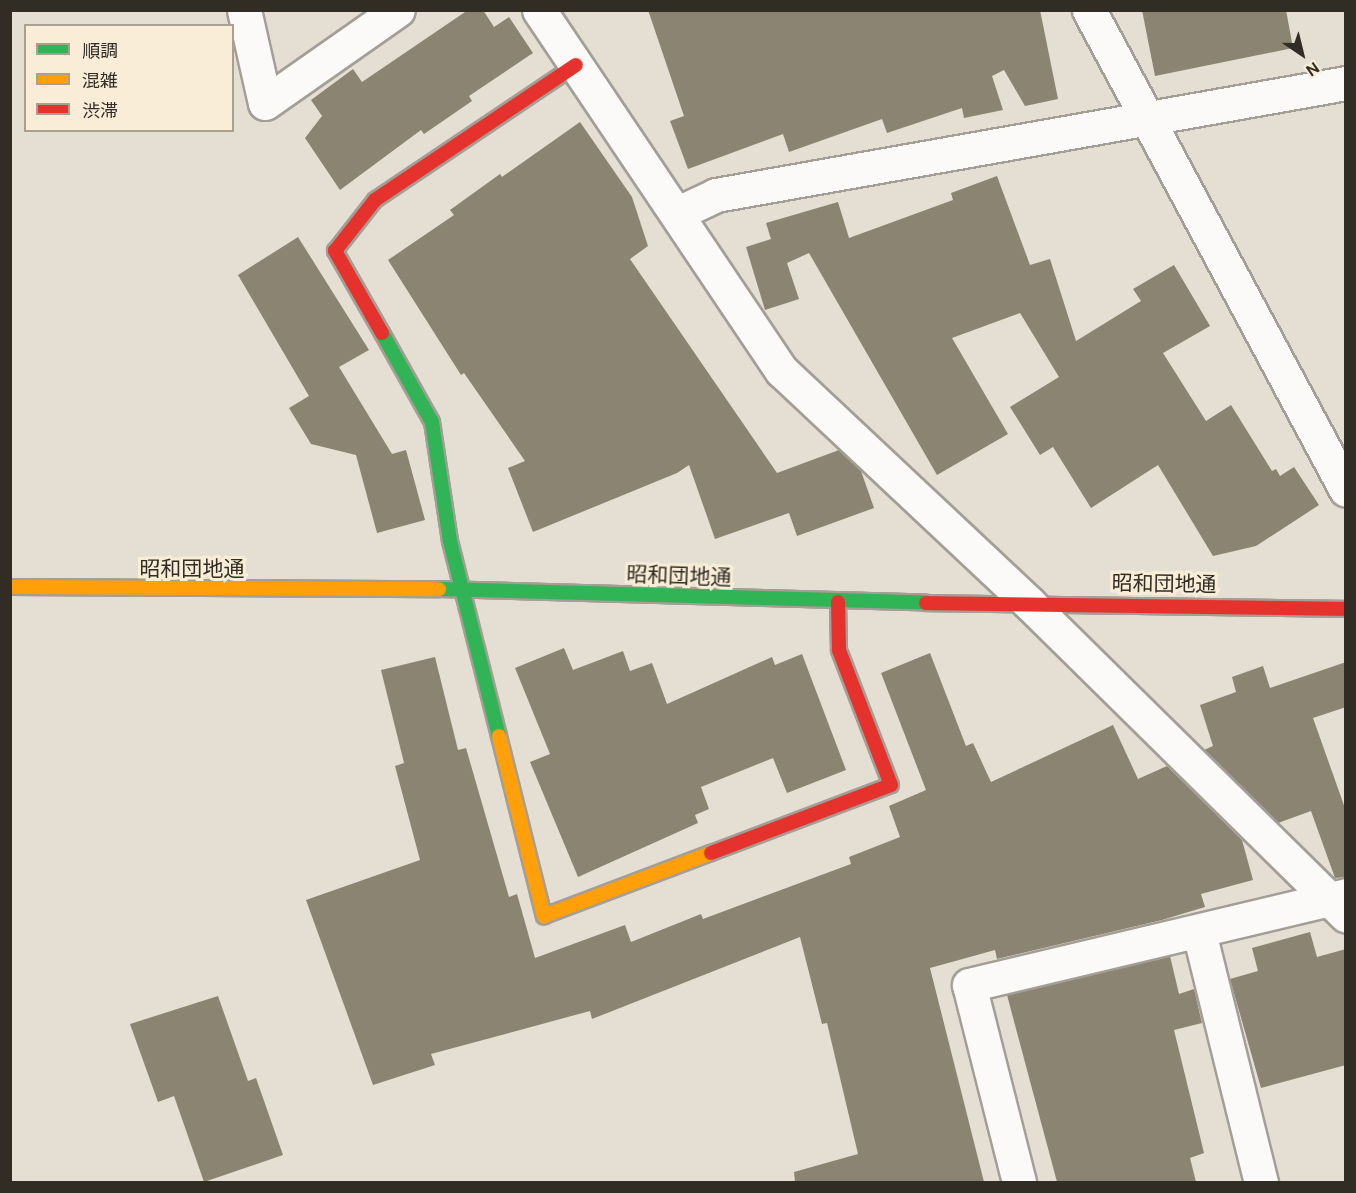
<!DOCTYPE html>
<meta charset="utf-8">
<style>
body{margin:0}
#map{position:relative;width:1356px;height:1193px;overflow:hidden;background:#e4ded3;font-family:"DM Sans","Noto Sans JP",sans-serif}
div>[style]{position:absolute}
[style*='--x']{left:calc(var(--x)*1px);top:calc(var(--y)*1px);width:calc(var(--w)*1px);rotate:calc(var(--a)*1deg)}
.building>*{inset:0;background:#8c8472}
.roads{filter:drop-shadow(2px 0 #a39e96) drop-shadow(-2px 0 #a39e96) drop-shadow(0 2px #a39e96) drop-shadow(0 -2px #a39e96)}
.street>*{height:33px;margin:-16.5px;padding:0 16.5px;transform-origin:16.5px;border-radius:16.5px;background:#fbfaf8}
.fast>*{height:14px;margin:-7px;padding:0 7px;transform-origin:7px;border-radius:7px;background:#30b455}
.slow>*{height:14px;margin:-7px;padding:0 7px;transform-origin:7px;border-radius:7px;background:#ff9f0a}
.jam>*{height:14px;margin:-7px;padding:0 7px;transform-origin:7px;border-radius:7px;background:#e5322d}
span{translate:-50% -50%;white-space:nowrap;text-align:center;line-height:1.15;-webkit-text-stroke:6px #f9edd8;paint-order:stroke}
.street-label{font-size:21px;color:#312d25}
.frame{position:absolute;inset:0;border:12px solid #312d25;pointer-events:none}
.legend{position:absolute;left:24px;top:24px;width:210px;height:108px;box-sizing:border-box;background:#f9edd8;border:2px solid #a9a090;margin:0;padding:8px 10px;list-style:none;font-size:18px;color:#312d25}
.legend li{display:flex;align-items:center;gap:12px;height:30px}
.legend b{width:30px;border:2px solid #a9a090}
.north{position:absolute;left:1272px;top:24px;width:60px;height:60px;-webkit-text-stroke:4px #f9edd8;paint-order:stroke;rotate:145deg;font-size:16px;font-weight:700;line-height:24px;text-align:center;color:#312d25}
.north::after{content:'';display:block;margin:auto;width:21px;height:27px;background:#312d25;clip-path:polygon(50% 0,100% 100%,50% 72%,0 100%)}
</style>
<div id="map">
<div class="building">
<div style="clip-path:polygon(468px 10px,483px 10px,494px 27px,509px 17px,533px 53px,469px 96px,472px 101px,424px 134px,421px 130px,340px 190px,305px 138px,322px 116px,311px 100px,353px 69px,362px 82px)"></div>
<div style="clip-path:polygon(648px 10px,1040px 10px,1058px 99px,1025px 106px,1004px 70px,992px 76px,1003px 110px,964px 118px,962px 108px,887px 133px,882px 119px,789px 152px,783px 134px,688px 169px,670px 121px,684px 116px)"></div>
<div style="clip-path:polygon(1142px 10px,1286px 10px,1293px 48px,1155px 76px)"></div>
<div style="clip-path:polygon(580px 122px,632px 197px,648px 246px,630px 259px,777px 473px,839px 450px,861px 471px,874px 508px,797px 536px,789px 513px,715px 539px,689px 465px,677px 473px,533px 532px,508px 468px,525px 461px,464px 373px,461px 375px,388px 260px,454px 215px,450px 210px,500px 174px,502px 177px)"></div>
<div style="clip-path:polygon(997px 176px,1030px 265px,1050px 259px,1076px 341px,1141px 301px,1133px 289px,1174px 265px,1210px 326px,1163px 353px,1206px 421px,1231px 405px,1272px 471px,1276px 469px,1280px 476px,1294px 467px,1319px 505px,1256px 546px,1213px 556px,1158px 465px,1091px 508px,1053px 447px,1040px 455px,1010px 407px,1059px 377px,1020px 313px,952px 338px,1008px 434px,937px 475px,809px 253px,787px 263px,799px 299px,765px 310px,746px 247px,771px 239px,766px 223px,838px 202px,849px 238px,953px 200px,951px 193px)"></div>
<div style="clip-path:polygon(298px 237px,369px 350px,339px 367px,392px 454px,406px 450px,425px 520px,377px 533px,356px 455px,311px 444px,289px 408px,309px 396px,238px 275px)"></div>
<div style="clip-path:polygon(564px 648px,573px 670px,623px 651px,630px 671px,652px 663px,667px 704px,772px 657px,775px 665px,802px 654px,846px 770px,787px 793px,773px 758px,701px 787px,709px 809px,695px 815px,698px 823px,578px 877px,530px 762px,550px 754px,515px 668px)"></div>
<div style="clip-path:polygon(930px 653px,966px 746px,973px 743px,991px 782px,1113px 725px,1138px 779px,1167px 766px,1242px 840px,1253px 880px,1201px 894px,1205px 907px,1162px 920px,997px 959px,995px 950px,930px 968px,984px 1182px,795px 1182px,794px 1172px,858px 1154px,827px 1023px,822px 1024px,800px 937px,592px 1019px,590px 1011px,431px 1054px,435px 1065px,373px 1085px,306px 900px,420px 860px,395px 766px,404px 763px,381px 670px,435px 657px,458px 750px,466px 748px,509px 897px,517px 894px,535px 958px,625px 925px,631px 942px,701px 914px,703px 919px,851px 864px,849px 857px,900px 837px,889px 806px,926px 790px,881px 673px)"></div>
<div style="clip-path:polygon(1346px 662px,1346px 707px,1313px 718px,1346px 811px,1346px 877px,1335px 878px,1311px 811px,1278px 823px,1204px 750px,1213px 746px,1200px 705px,1236px 692px,1232px 677px,1263px 666px,1270px 688px)"></div>
<div style="clip-path:polygon(1310px 932px,1317px 957px,1346px 949px,1346px 1065px,1261px 1088px,1230px 979px,1258px 971px,1252px 948px)"></div>
<div style="clip-path:polygon(1170px 956px,1179px 994px,1194px 989px,1202px 1023px,1174px 1030px,1204px 1153px,1190px 1158px,1196px 1182px,1057px 1182px,1007px 995px)"></div>
<div style="clip-path:polygon(218px 996px,248px 1081px,256px 1078px,283px 1155px,204px 1182px,174px 1096px,158px 1102px,130px 1024px)"></div>
</div>
<div class="roads">
<div class="street">
<div style="--x:244;--y:10;--w:95;--a:77.3"></div>
<div style="--x:265;--y:103;--w:162;--a:-35"></div>
<div style="--x:539;--y:10;--w:435;--a:56.1"></div>
<div style="--x:782;--y:371;--w:339;--a:43.2"></div>
<div style="--x:1029;--y:603;--w:445;--a:44.6"></div>
<div style="--x:1089;--y:10;--w:544;--a:61.83"></div>
<div style="--x:678;--y:213;--w:42;--a:-25.3"></div>
<div style="--x:716;--y:195;--w:640;--a:-10.08"></div>
<div style="--x:1199;--y:932;--w:258;--a:76.1"></div>
<div style="--x:1019;--y:1182;--w:203;--a:-104.2"></div>
<div style="--x:969;--y:985;--w:388;--a:-13.4"></div>
</div>
<div class="fast">
<div style="--x:382;--y:333;--w:102;--a:60.7"></div>
<div style="--x:432;--y:422;--w:120;--a:81.4"></div>
<div style="--x:450;--y:541;--w:201;--a:75.9"></div>
<div style="--x:439;--y:589;--w:487;--a:1.6"></div>
</div>
<div class="slow">
<div style="--x:10;--y:587;--w:429;--a:0.3"></div>
<div style="--x:499;--y:736;--w:186;--a:76"></div>
<div style="--x:544;--y:916;--w:178;--a:-20.7"></div>
</div>
<div class="jam">
<div style="--x:382;--y:333;--w:95;--a:-119.8"></div>
<div style="--x:335;--y:251;--w:65;--a:-51.9"></div>
<div style="--x:375;--y:200;--w:242;--a:-33.9"></div>
<div style="--x:926;--y:603;--w:420;--a:0.8"></div>
<div style="--x:711;--y:853;--w:192;--a:-20.7"></div>
<div style="--x:891;--y:785;--w:145;--a:-111.1"></div>
<div style="--x:839;--y:650;--w:48;--a:-91.2"></div>
</div>
</div>
<div class="street-label">
<span style="left:192px;top:569px">昭和団地通</span>
<span style="left:679px;top:576px;rotate:2deg">昭和団地通</span>
<span style="left:1164px;top:584px;rotate:1deg">昭和団地通</span>
</div>
<div class="frame"></div>
<ul class="legend">
<li><b style="height:8px;background:#30b455"></b>順調</li>
<li><b style="height:8px;background:#ff9f0a"></b>混雑</li>
<li><b style="height:8px;background:#e5322d"></b>渋滞</li>
</ul>
<div class="north">N</div>
</div>
